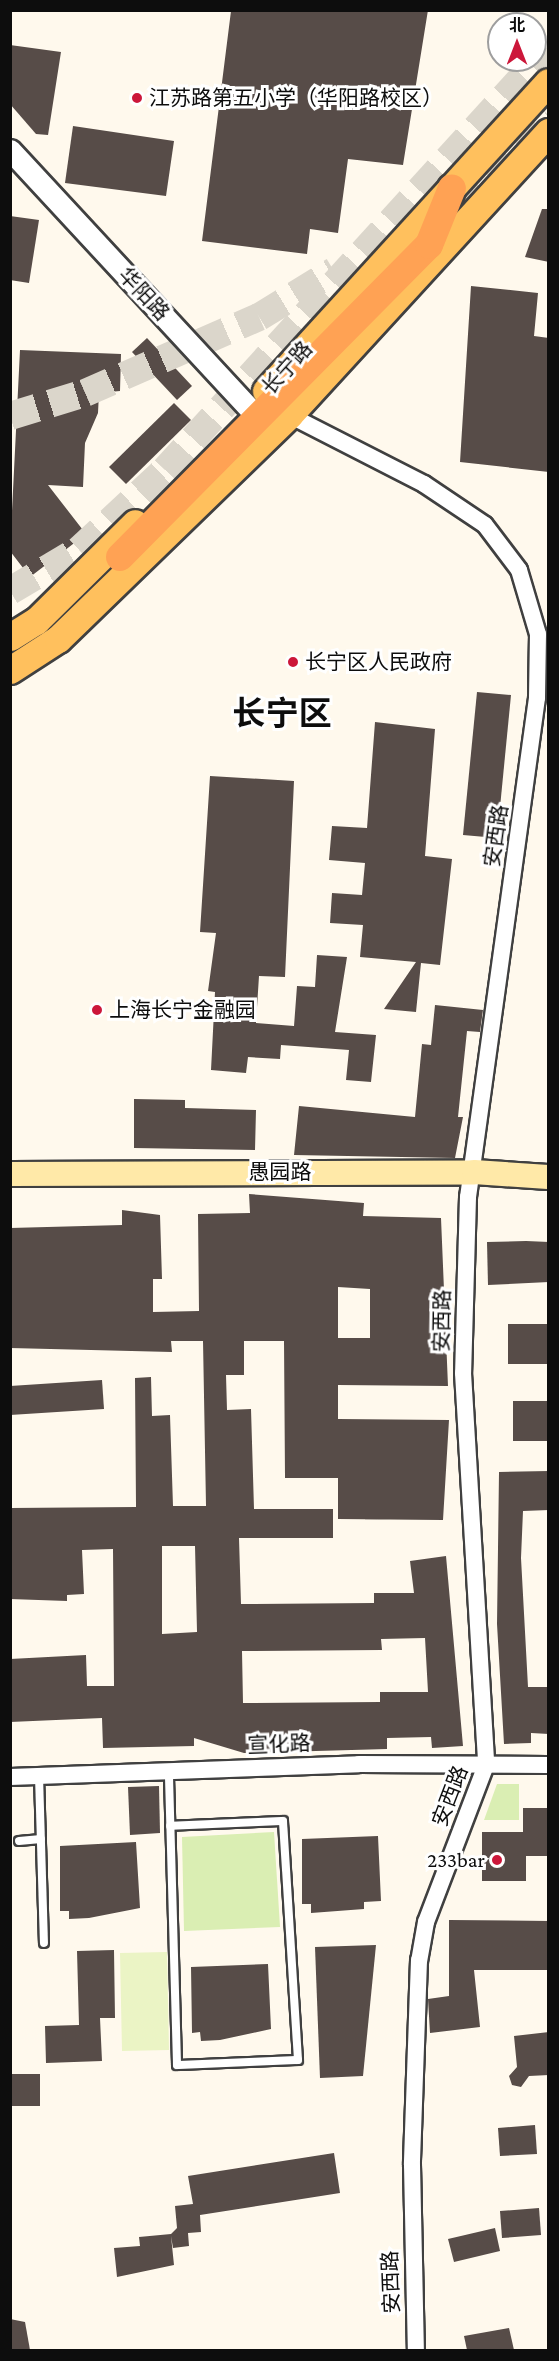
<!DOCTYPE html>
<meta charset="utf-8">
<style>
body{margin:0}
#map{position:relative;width:559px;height:2361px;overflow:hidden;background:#fff9ed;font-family:"Crimson Pro","Noto Sans SC",serif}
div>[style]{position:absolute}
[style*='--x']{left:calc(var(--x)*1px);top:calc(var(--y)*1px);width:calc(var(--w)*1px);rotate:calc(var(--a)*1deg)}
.green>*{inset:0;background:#daeeb3}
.pitch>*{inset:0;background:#ebf4c5}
.building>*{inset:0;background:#574c48}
.trunk-tunnel>*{height:28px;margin-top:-14px;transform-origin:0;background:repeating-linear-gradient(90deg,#dbd6cb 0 28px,transparent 0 42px)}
.roads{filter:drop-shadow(2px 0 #404040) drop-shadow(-2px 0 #404040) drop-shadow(0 2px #404040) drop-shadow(0 -2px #404040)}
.service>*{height:8px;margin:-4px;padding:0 4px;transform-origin:4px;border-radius:4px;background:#fff}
.minor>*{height:16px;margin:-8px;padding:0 8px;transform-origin:8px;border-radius:8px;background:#fff}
.tertiary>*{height:21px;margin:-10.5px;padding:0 10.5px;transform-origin:10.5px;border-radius:10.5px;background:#fff}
.secondary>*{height:24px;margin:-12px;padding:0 12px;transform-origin:12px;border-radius:12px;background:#ffe9a8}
.primary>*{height:27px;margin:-13.5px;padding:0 13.5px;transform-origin:13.5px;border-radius:13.5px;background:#ffc05d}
.trunk>*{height:28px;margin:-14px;padding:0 14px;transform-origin:14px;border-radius:14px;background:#ffa254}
.dots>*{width:16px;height:16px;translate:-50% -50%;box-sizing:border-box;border:3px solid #fff;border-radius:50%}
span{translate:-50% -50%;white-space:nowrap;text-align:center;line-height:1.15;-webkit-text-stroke:6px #fff;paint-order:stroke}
.poi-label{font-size:21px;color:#0d0d0d}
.left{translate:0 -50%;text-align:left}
.right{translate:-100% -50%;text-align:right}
.street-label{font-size:21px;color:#0d0d0d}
.town-label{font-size:33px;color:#0d0d0d;font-weight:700}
.frame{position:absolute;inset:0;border:12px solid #0d0d0d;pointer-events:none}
.north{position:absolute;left:487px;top:12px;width:60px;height:60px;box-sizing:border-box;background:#fff;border:2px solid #9e9e9e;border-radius:50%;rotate:0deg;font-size:16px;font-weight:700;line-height:24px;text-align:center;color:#0d0d0d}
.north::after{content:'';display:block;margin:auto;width:21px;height:27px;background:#cc173a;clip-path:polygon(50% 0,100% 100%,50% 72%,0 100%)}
</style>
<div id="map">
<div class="green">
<div style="clip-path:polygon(497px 1784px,519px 1784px,519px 1820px,484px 1820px)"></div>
<div style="clip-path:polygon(274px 1832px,280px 1927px,184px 1931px,182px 1837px)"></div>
</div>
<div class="pitch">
<div style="clip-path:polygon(167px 1952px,169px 2050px,122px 2051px,120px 1953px)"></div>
</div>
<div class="building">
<div style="clip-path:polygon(428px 10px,403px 165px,348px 159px,338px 233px,310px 229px,307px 254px,202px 241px,231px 11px)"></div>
<div style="clip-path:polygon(10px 45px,61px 52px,48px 135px,36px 134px,10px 104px)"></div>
<div style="clip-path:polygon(73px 126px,174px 141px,166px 196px,65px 183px)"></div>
<div style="clip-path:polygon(542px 209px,549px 209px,549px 262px,525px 257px)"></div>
<div style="clip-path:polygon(10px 216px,39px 220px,29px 283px,10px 280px)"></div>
<div style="clip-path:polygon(471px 286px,538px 293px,534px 336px,549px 338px,549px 472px,460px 462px)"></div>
<div style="clip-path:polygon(147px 338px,192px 386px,177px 400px,132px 352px)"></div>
<div style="clip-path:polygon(20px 350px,121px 354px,120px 391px,99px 393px,98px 413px,85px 443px,83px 487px,48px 485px,86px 534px,30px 577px,10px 551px)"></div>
<div style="clip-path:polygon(174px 403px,191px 420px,126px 484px,109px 467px)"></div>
<div style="clip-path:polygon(477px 692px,511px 695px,497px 838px,463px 835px)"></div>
<div style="clip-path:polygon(375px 722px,435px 729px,425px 856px,452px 859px,440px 965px,421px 963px,416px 1012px,384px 1009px,416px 962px,360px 957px,363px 925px,330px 923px,332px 893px,362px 895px,365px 863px,329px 860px,332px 826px,367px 828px)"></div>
<div style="clip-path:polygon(210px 776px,294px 781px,285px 977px,259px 976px,256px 1023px,294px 1026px,297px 986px,315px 987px,317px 955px,347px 957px,335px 1032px,376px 1035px,371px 1082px,346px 1080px,349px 1050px,281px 1045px,280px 1059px,248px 1057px,246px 1073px,211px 1070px,215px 992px,208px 991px,216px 933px,200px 932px)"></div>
<div style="clip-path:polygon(435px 1005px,483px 1010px,480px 1032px,467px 1031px,458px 1117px,463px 1117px,455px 1158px,294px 1155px,299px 1106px,415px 1117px,422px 1044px,431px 1045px)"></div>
<div style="clip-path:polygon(134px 1099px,185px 1100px,185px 1108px,256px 1110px,255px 1150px,134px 1148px)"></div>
<div style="clip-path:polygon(evenodd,249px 1194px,364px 1203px,363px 1216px,441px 1218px,448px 1386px,338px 1385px,338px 1419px,449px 1420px,443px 1520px,338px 1519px,338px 1478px,285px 1478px,284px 1341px,244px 1341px,244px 1375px,226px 1375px,227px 1410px,251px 1409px,254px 1509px,333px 1509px,333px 1538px,239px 1538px,241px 1604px,374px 1603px,374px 1593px,414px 1593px,410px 1561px,446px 1556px,463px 1746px,432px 1748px,431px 1737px,387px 1738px,387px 1749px,244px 1753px,194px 1738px,194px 1746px,103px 1748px,102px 1718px,10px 1722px,10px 1659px,86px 1655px,87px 1686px,114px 1686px,113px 1549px,82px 1550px,84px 1594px,67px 1595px,67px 1601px,10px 1599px,10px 1508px,136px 1507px,135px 1378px,151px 1377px,152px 1416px,170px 1415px,173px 1506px,206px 1506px,203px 1341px,171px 1341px,172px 1352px,10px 1348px,10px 1228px,122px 1225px,122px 1210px,160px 1215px,162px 1279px,153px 1279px,153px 1312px,199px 1311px,198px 1214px,250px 1213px,249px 1194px,338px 1287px,370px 1289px,370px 1338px,338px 1338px,338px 1287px,249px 1194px,162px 1546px,195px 1546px,197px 1632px,162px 1634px,162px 1546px,249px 1194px,425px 1638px,428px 1692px,380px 1692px,380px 1702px,243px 1703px,242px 1651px,382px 1650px,381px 1639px,425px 1638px)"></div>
<div style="clip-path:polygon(526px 1241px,549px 1242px,549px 1282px,488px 1285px,487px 1242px)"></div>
<div style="clip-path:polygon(508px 1324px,549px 1324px,549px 1364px,508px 1364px)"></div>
<div style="clip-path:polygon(102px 1380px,104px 1409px,10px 1415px,10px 1386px)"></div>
<div style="clip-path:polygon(513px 1401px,549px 1401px,549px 1441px,513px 1441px)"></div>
<div style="clip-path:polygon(549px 1471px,549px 1510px,523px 1511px,521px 1558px,528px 1687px,549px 1687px,549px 1734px,531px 1733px,531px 1743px,504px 1744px,497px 1624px,499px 1472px)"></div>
<div style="clip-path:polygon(159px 1786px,160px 1833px,130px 1835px,128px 1787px)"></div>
<div style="clip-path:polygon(523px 1808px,549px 1808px,549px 1856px,526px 1856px,526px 1881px,482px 1881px,482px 1832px,523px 1832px)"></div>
<div style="clip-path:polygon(378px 1836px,381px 1901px,364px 1902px,364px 1909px,311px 1913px,311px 1904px,302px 1904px,302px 1839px)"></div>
<div style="clip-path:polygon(136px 1842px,140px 1908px,89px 1918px,69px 1919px,69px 1911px,60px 1911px,60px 1846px)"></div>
<div style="clip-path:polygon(449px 1920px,549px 1921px,549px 1970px,474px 1970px,480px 2027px,430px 2033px,428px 1999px,449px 1996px)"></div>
<div style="clip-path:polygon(376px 1945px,363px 2076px,320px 2078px,315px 1947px)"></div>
<div style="clip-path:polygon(114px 1950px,115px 2018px,100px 2018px,102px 2061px,46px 2063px,45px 2026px,79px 2025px,77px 1951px)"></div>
<div style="clip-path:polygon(268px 1964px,271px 2029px,220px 2040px,201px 2041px,200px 2032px,192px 2033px,191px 1967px)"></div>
<div style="clip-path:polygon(549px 2032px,549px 2075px,529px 2076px,521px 2087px,512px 2085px,509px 2076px,517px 2067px,514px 2036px)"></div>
<div style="clip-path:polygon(10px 2074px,40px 2074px,40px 2106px,10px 2106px)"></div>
<div style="clip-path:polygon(535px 2125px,537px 2154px,500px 2156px,498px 2128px)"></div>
<div style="clip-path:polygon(334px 2153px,340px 2193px,200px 2215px,201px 2232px,188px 2233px,189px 2246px,173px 2248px,171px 2236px,174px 2265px,117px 2277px,114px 2248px,140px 2246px,139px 2237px,171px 2234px,177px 2228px,175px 2206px,193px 2204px,188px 2176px)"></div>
<div style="clip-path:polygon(539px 2208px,541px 2235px,502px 2238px,500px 2211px)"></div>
<div style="clip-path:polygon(495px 2228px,500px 2251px,454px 2262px,448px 2239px)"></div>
<div style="clip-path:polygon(10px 2319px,25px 2322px,30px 2350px,10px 2350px)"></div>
<div style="clip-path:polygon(509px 2328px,514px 2350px,467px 2350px,464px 2336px)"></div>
</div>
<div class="trunk-tunnel">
<div style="--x:451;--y:197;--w:127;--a:-40.2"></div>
<div style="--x:10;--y:416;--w:78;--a:-17"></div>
<div style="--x:85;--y:393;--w:190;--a:-23.6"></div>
<div style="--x:259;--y:317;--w:88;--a:-31.5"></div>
<div style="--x:10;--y:591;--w:80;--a:-30.7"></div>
<div style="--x:79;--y:550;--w:117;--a:-42.9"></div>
<div style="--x:165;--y:470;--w:569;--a:-47.71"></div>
<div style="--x:65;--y:605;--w:73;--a:-41.1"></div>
</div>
<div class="roads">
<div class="service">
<div style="--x:169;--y:1770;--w:7;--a:90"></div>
<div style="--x:169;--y:1777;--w:288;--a:88.4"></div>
<div style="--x:177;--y:2065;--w:121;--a:-2.4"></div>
<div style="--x:298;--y:2060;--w:239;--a:-93.6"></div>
<div style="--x:283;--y:1821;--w:113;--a:177.5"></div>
<div style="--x:39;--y:1776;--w:167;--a:88.3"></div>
<div style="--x:19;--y:1841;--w:22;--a:-5"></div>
</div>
<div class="minor">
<div style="--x:289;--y:415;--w:152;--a:27.1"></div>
<div style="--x:424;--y:484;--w:73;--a:33.9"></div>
<div style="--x:485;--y:525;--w:56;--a:52.9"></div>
<div style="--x:519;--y:570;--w:67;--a:73.5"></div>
<div style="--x:538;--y:634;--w:64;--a:90.9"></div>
<div style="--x:537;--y:698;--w:504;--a:97.87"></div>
<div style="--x:468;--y:1197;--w:176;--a:91.6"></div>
<div style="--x:463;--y:1373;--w:393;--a:86.6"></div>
<div style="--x:486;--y:1765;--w:168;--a:110.9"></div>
<div style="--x:426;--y:1922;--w:39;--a:100"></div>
<div style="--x:419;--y:1960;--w:205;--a:92"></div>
<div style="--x:412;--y:2165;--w:185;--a:88.8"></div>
<div style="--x:10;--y:1777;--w:349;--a:-2.1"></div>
<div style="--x:359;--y:1764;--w:189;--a:0.3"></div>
</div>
<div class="tertiary">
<div style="--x:10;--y:150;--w:353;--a:47.2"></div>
<div style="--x:250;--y:409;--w:25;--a:9"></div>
</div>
<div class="secondary">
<div style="--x:10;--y:1174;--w:464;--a:-0.2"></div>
<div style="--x:474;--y:1172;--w:74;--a:3.9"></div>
</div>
<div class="primary">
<div style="--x:266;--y:391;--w:418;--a:-47.6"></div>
<div style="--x:10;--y:637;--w:31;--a:-32"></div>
<div style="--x:36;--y:621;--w:139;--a:-44.7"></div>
<div style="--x:10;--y:670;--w:57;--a:-32.9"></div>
<div style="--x:58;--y:639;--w:322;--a:-44.1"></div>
<div style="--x:289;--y:415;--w:384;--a:-47.5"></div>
</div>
<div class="trunk">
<div style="--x:120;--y:557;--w:439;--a:-45.3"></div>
<div style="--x:429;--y:245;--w:61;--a:-68"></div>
</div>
</div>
<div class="dots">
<div style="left:137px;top:98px;background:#cc173a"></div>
<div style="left:293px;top:662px;background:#cc173a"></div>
<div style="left:97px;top:1010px;background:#cc173a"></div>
<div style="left:497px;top:1860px;background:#cc173a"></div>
</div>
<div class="poi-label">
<span class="left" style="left:149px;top:98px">江苏路第五小学（华阳路校区）</span>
<span class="left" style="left:305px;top:662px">长宁区人民政府</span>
<span class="left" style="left:109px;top:1010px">上海长宁金融园</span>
<span class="right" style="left:485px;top:1860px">233bar</span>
</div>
<div class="street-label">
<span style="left:144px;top:294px;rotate:47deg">华阳路</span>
<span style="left:287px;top:368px;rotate:-48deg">长宁路</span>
<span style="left:496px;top:836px;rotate:-82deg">安西路</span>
<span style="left:280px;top:1172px">愚园路</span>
<span style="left:442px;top:1321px;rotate:-89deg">安西路</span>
<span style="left:279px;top:1744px;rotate:-2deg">宣化路</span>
<span style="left:450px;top:1796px;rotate:-69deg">安西路</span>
<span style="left:391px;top:2282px;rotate:-92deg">安西路</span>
</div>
<div class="town-label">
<span style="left:282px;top:714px">长宁区</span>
</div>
<div class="frame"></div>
<div class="north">北</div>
</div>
